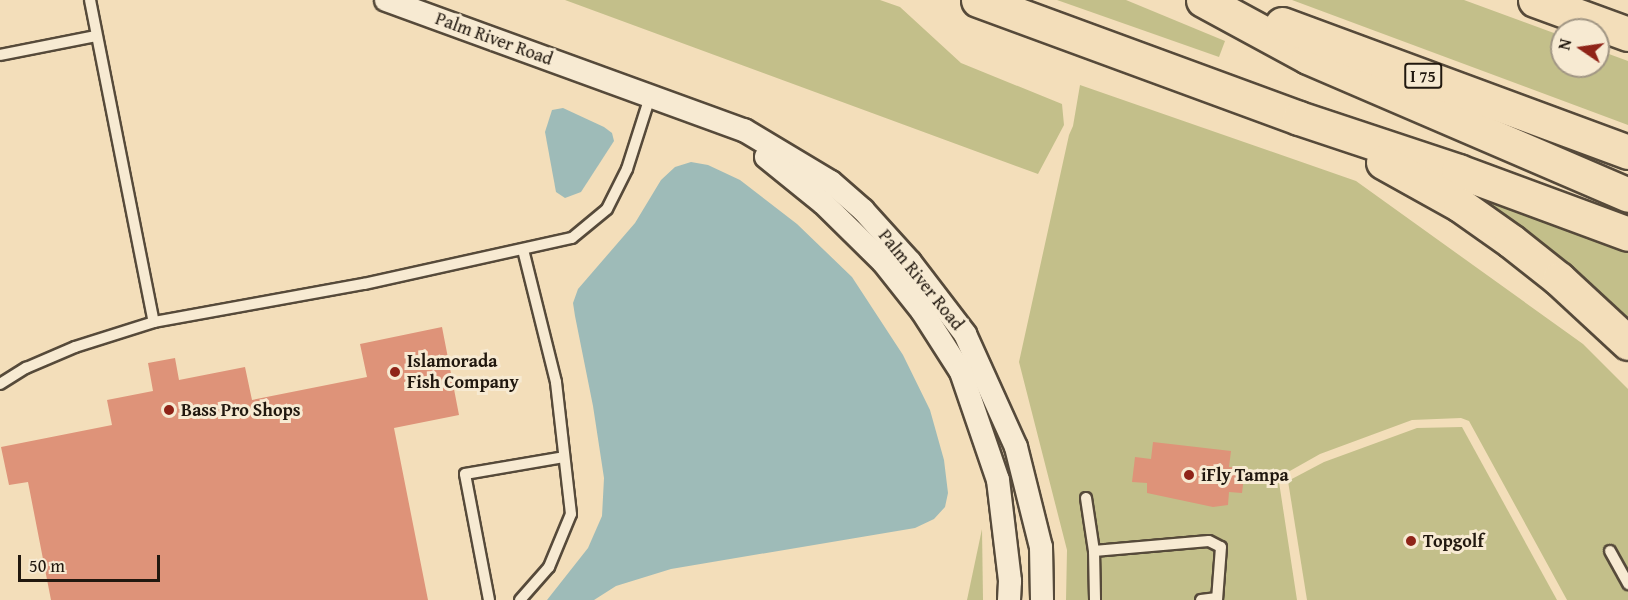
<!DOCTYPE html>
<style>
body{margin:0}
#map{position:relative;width:1628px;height:600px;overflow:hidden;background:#f3deba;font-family:"Gentium Book Plus",serif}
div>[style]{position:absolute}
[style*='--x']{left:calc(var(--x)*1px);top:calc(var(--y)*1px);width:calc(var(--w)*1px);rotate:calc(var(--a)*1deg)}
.green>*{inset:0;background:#c3bf8a}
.water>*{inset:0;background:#9ebbb8}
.building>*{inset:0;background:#de9379}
.roads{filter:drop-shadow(2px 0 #564a3a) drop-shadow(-2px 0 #564a3a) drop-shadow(0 2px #564a3a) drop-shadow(0 -2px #564a3a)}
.service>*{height:10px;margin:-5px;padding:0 5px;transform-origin:5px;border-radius:5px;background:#f7ead2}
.minor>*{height:22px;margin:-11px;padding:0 11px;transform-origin:11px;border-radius:11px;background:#f7ead2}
.motorway>*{height:33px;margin:-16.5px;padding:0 16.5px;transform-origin:16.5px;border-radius:16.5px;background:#f3deba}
.dots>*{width:16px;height:16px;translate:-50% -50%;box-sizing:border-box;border:3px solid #f7ead2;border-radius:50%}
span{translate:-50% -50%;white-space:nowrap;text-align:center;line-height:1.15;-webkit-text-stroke:6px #f7ead2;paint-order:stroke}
.shield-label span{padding:2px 4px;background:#f7ead2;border:2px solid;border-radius:4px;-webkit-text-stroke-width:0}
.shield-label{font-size:16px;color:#21180f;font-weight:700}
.street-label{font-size:18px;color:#21180f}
.poi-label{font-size:18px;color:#21180f;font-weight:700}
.left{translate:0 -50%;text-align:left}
.north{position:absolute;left:1550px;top:18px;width:60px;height:60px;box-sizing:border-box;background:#f7ead2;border:2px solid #a19684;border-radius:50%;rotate:283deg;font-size:16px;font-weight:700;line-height:24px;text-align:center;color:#21180f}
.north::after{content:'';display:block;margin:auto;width:21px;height:27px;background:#8f2418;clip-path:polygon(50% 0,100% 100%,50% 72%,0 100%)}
.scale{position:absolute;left:18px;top:555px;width:142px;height:27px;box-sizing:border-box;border:3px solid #21180f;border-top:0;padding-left:8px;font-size:18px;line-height:21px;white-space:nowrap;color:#21180f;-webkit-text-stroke:4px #f7ead2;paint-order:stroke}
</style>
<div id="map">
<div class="green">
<div style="clip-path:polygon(565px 0,880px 0,900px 7px,961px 63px,1062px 104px,1064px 125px,1038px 174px)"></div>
<div style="clip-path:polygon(1057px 0,1126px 0,1225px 41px,1219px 57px)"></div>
<div style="clip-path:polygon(1292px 0,1464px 0,1562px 36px,1562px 66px,1598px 66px,1598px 50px,1628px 61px,1628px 125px)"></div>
<div style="clip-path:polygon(1080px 85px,1356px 181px,1583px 344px,1628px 389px,1628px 600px,1567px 600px,1469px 421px,1461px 418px,1412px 420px,1320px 454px,1281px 476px,1279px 482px,1297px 600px,1066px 600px,1067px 550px,1019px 362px,1069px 135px,1073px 126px)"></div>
<div style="clip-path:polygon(1456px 181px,1628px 246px,1628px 331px)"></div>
<div style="clip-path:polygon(1462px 427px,1557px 600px,1307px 600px,1288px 481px,1324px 462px,1417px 428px)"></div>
<div style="clip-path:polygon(982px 529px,983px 600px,967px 600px)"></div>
</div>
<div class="water">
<div style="clip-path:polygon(563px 108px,604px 127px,612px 133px,614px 141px,581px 192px,565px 198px,556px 192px,545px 132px,552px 110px)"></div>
<div style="clip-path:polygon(691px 162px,708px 165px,740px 180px,797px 224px,852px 277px,903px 355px,930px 410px,944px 460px,948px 493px,945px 507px,934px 519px,915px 528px,671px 569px,616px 586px,594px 600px,547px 600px,588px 548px,602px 516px,604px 478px,593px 406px,575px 316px,573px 303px,578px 289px,635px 223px,661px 180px,675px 167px)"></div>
</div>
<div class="building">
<div style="clip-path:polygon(442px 327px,459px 415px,394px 428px,428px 600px,51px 600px,28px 482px,9px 485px,1px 447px,112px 425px,107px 400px,153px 391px,148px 363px,175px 358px,179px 380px,245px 367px,252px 400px,367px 377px,360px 344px)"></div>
<div style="clip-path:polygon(1153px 442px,1231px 451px,1229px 467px,1245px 468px,1242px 493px,1229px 492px,1228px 505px,1213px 507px,1147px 493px,1147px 483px,1132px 482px,1135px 457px,1151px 459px)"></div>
</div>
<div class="roads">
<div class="service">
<div style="--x:90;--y:0;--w:328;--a:78.8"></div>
<div style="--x:0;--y:55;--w:98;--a:-11.2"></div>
<div style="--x:0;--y:384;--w:31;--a:-32"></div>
<div style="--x:26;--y:368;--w:53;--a:-23.2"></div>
<div style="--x:75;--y:347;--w:83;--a:-17.6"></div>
<div style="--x:154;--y:322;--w:213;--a:-10.3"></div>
<div style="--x:364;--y:284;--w:213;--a:-12.5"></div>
<div style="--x:572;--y:238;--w:45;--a:-39.6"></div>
<div style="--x:607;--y:209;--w:45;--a:-63.4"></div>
<div style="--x:627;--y:169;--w:76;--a:-72.3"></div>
<div style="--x:1086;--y:498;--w:54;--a:81.4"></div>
<div style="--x:1094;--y:551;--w:49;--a:88.8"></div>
<div style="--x:1094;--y:551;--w:115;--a:-5"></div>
<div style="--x:1209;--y:541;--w:13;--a:27"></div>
<div style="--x:1221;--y:547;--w:53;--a:94.3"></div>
<div style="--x:1610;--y:551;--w:38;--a:61"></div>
<div style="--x:489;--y:600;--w:128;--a:-100.8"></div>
<div style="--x:465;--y:474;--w:100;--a:-9.7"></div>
<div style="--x:520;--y:600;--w:44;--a:-48.7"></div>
<div style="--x:549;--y:567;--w:57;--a:-67.5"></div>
<div style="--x:571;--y:514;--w:133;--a:-96.5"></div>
<div style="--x:556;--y:382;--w:136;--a:-104"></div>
<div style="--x:1201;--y:600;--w:16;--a:-7"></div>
</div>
<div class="minor">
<div style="--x:386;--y:0;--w:381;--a:20"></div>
<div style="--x:744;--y:130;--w:101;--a:30.9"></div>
<div style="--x:831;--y:182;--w:43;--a:41.2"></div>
<div style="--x:863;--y:210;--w:70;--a:47.9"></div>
<div style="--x:910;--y:262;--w:91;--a:52.6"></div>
<div style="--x:965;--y:334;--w:124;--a:65.7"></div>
<div style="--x:1016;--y:447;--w:103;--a:76"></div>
<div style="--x:1041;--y:547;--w:53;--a:88.9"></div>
<div style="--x:766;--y:157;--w:73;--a:38.9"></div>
<div style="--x:823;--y:203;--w:84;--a:44.5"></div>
<div style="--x:883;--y:262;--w:63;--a:51.5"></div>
<div style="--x:922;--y:311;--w:72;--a:57.4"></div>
<div style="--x:961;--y:372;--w:114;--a:71.1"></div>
<div style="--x:998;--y:480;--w:102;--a:83.2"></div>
<div style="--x:1010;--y:581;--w:19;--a:93"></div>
</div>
<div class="motorway">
<div style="--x:978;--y:0;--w:342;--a:20.2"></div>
<div style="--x:1299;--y:118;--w:168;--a:18.4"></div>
<div style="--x:1458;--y:171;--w:181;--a:20.3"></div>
<div style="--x:1203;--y:0;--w:119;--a:28.5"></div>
<div style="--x:1308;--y:57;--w:348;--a:23.3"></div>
<div style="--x:1535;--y:0;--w:99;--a:20.1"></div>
<div style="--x:1282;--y:24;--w:369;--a:20.3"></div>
<div style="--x:1383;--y:162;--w:88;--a:29.2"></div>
<div style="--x:1460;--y:205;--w:62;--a:35.2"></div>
<div style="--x:1511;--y:241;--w:61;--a:38.4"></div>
<div style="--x:1559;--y:279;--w:94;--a:42.8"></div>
</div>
</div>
<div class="dots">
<div style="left:395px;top:372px;background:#8f2418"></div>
<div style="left:169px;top:410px;background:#8f2418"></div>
<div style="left:1189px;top:475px;background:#8f2418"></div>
<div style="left:1411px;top:541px;background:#8f2418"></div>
</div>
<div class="shield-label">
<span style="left:1423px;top:76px">I 75</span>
</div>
<div class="street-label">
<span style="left:494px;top:39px;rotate:20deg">Palm River Road</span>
<span style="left:921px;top:280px;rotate:51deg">Palm River Road</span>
</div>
<div class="poi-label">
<span class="left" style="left:407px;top:372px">Islamorada<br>Fish Company</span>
<span class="left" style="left:181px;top:410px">Bass Pro Shops</span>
<span class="left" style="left:1201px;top:475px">iFly Tampa</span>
<span class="left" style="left:1423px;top:541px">Topgolf</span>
</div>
<div class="north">N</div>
<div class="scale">50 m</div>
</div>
